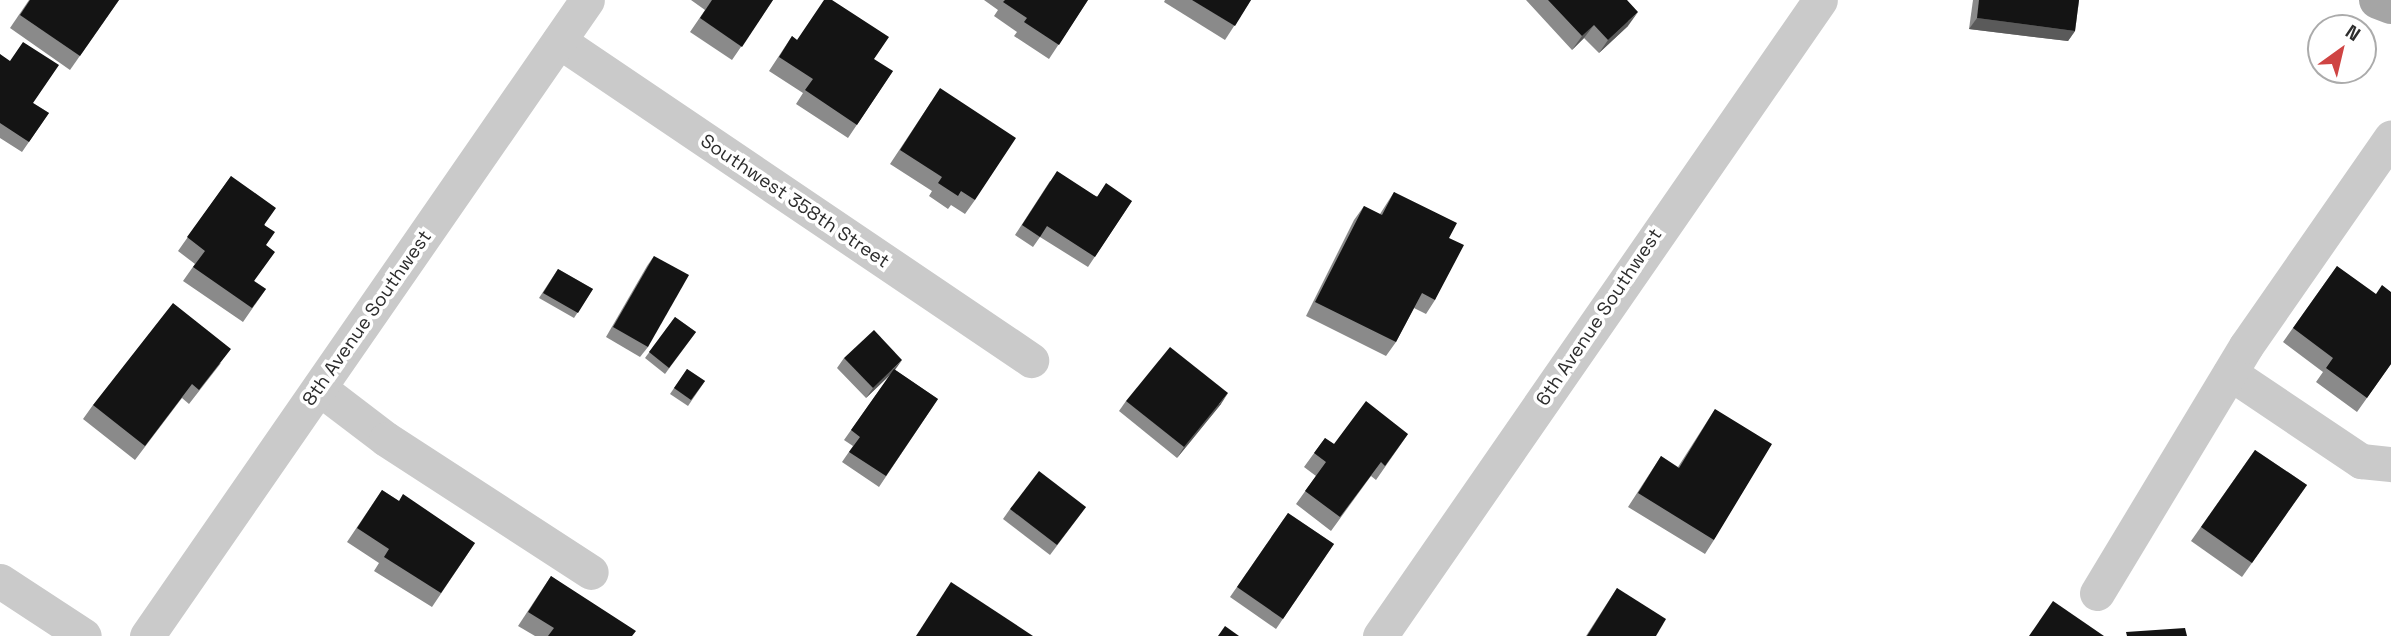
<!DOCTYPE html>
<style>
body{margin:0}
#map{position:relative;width:2391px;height:636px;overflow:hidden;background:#fff;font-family:"Space Grotesk",sans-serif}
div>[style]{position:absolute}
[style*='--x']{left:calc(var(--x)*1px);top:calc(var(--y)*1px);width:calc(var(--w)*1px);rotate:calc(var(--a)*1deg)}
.minor>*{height:35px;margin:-17.5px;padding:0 17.5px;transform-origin:17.5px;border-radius:17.5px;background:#cacaca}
.major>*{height:38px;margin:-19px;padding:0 19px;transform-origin:19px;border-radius:19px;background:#a5a5a5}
.wall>*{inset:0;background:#8a8a8a}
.shaded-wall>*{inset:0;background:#5a5a5a}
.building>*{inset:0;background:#141414}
span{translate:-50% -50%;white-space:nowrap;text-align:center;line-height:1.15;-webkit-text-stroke:7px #fff;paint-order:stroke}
.street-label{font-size:19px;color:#2d2d2d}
.north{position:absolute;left:2307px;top:14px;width:70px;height:70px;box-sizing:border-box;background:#fff;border:2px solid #ababab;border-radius:50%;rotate:34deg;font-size:19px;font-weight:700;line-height:28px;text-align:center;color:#2d2d2d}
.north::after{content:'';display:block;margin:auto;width:24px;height:32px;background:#cf4443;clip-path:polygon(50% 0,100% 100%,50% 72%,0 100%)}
</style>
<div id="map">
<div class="minor">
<div style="--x:559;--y:41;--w:570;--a:34.05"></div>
<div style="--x:2230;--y:373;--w:158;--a:33.9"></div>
<div style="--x:2361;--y:461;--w:30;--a:6"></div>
<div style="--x:319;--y:388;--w:84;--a:37.3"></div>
<div style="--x:386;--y:439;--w:244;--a:33"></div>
<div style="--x:0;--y:581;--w:100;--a:33.2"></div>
<div style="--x:2097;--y:593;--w:288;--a:-58.9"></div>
<div style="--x:2246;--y:346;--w:254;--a:-55.2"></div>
<div style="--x:147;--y:636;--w:773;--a:-55.32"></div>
<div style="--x:1380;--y:636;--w:773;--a:-55.32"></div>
</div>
<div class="major">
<div style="--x:2378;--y:0;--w:14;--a:21"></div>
</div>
<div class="wall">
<div style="clip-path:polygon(29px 0,119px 0,70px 70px,10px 28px)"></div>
<div style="clip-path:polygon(691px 0,773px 0,732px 60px,690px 32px,705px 10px)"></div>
<div style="clip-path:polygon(984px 0,1088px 0,1049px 59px,1014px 36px,1017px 32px,994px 16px,998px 10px)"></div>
<div style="clip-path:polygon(1165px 0,1251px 0,1225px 40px,1164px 2px)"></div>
<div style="clip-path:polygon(1526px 0,1627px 0,1628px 26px,1599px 53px,1584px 38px,1572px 50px)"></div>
<div style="clip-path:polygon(1973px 0,2079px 0,2075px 31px,2068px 41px,1969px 29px)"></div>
<div style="clip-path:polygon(792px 36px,797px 40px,893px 71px,848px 138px,796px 104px,803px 93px,769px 71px)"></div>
<div style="clip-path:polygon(0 54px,33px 103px,49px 113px,22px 152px,0 138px)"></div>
<div style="clip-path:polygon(931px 102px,975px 200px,965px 214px,951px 205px,948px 209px,929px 196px,932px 191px,890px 164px)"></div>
<div style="clip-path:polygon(231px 176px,265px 225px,266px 245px,254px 281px,266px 289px,243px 322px,183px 281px,195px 264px,178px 251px)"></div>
<div style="clip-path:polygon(1050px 181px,1096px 196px,1132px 201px,1088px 267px,1040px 237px,1033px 247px,1015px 235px)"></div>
<div style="clip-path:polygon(1394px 192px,1449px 238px,1435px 300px,1426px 314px,1414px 308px,1396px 342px,1386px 356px,1306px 316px,1354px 220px,1364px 206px,1380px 214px)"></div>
<div style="clip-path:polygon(654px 256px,648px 347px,640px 357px,606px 337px,647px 266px)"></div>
<div style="clip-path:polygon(2337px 266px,2391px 364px,2357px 412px,2316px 382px,2323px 372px,2283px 342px)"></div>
<div style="clip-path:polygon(558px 269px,593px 289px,574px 318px,539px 298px)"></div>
<div style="clip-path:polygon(675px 317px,696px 332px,665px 374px,645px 358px)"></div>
<div style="clip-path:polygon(844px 358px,895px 370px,938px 399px,879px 487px,842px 462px,853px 446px,844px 440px,890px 375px,866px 398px,837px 368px)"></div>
<div style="clip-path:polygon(221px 363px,189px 404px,182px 398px,135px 460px,83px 419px,93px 405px)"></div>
<div style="clip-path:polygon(687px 369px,705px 381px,688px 406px,670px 394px)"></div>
<div style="clip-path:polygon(1126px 401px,1221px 404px,1177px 458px,1119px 411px)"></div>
<div style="clip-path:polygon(1715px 409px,1714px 540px,1705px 554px,1628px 507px,1661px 456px,1678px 467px)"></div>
<div style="clip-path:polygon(1408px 434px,1376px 480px,1371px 476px,1331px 531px,1296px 504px,1316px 476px,1304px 467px,1325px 438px,1334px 444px)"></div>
<div style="clip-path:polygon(2255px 450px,2307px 485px,2242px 577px,2191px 541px)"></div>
<div style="clip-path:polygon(382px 490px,399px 501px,475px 543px,432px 607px,374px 571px,379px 563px,347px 542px)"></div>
<div style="clip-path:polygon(1086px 507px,1050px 555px,1003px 519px,1010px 509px)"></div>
<div style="clip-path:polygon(1288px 513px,1334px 544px,1276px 629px,1230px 597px)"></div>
<div style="clip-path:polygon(551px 576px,632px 636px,535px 636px,518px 626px)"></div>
<div style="clip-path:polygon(1617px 588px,1656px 636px,1586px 636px)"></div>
</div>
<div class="shaded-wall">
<div style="clip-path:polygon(1638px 12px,1628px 26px,1599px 53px,1608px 40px)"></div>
<div style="clip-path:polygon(1977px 18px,2075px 31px,2068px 41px,1969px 29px)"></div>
<div style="clip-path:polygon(1594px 25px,1584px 38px,1572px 50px,1582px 36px)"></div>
<div style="clip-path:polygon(902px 360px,895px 370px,866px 398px,873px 388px)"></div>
<div style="clip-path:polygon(1228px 393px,1221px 404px,1177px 458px,1184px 447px)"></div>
</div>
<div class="building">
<div style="clip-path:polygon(30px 0,119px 0,80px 56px,20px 15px)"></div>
<div style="clip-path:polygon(712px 0,773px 0,742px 47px,700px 18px)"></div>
<div style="clip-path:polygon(824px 0,832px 0,889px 37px,874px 59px,893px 71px,857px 125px,805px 90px,813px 79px,779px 57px,792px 36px,797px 40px)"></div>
<div style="clip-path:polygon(1005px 0,1088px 0,1059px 45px,1024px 22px,1027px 18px,1003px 2px)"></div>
<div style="clip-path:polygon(1192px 0,1251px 0,1235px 26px)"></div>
<div style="clip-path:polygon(1548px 0,1627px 0,1638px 12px,1608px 40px,1594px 25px,1582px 36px)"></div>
<div style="clip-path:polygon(1979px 0,2079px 0,2075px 31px,1977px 18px)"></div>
<div style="clip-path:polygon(23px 42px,59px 65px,33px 103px,49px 113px,29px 142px,0 123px,0 54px,10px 61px)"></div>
<div style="clip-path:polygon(940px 88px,1016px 138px,975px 200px,961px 191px,958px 196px,938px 183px,942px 177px,900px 150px)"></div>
<div style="clip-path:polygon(1057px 171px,1097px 197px,1106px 183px,1132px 201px,1095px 257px,1047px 226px,1040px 237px,1022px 225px)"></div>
<div style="clip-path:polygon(231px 176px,276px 208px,264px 225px,275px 232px,266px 245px,275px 252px,254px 281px,266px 289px,252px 308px,193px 267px,205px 251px,187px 237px)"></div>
<div style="clip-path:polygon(1394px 192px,1457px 223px,1449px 238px,1464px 245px,1435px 300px,1422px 293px,1396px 342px,1315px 302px,1364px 206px,1382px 215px)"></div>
<div style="clip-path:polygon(654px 256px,689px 275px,648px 347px,613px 327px)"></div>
<div style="clip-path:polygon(2337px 266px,2376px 294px,2382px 285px,2391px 292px,2391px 364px,2367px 398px,2326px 368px,2333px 358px,2293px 328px)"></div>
<div style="clip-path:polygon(558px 269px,593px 289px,578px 313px,543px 293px)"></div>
<div style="clip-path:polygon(173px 303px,231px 349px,199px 390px,192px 384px,145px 446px,93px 405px)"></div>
<div style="clip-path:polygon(675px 317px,696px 332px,669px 368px,649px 352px)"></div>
<div style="clip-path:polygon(874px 330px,902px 360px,873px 388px,844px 358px)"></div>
<div style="clip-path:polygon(1170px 347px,1228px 393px,1184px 447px,1126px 401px)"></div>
<div style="clip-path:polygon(687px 369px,705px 381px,691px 400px,674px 388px)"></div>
<div style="clip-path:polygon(894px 369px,938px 399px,886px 476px,849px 452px,860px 437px,851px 430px)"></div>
<div style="clip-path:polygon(1366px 401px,1408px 434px,1385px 466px,1381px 462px,1340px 517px,1305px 491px,1326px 462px,1314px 453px,1325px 438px,1334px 444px)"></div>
<div style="clip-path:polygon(1715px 409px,1772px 444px,1714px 540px,1638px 493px,1661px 456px,1679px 468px)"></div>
<div style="clip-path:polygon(2255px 450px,2307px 485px,2252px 563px,2201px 527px)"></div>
<div style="clip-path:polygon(1039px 471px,1086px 507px,1057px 545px,1010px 509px)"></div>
<div style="clip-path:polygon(382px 490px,399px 501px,403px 494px,475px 543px,441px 593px,384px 557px,389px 549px,357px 528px)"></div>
<div style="clip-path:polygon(1288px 513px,1334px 544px,1283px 619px,1237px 587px)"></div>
<div style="clip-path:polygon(551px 576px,636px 631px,632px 636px,548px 636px,554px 628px,528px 612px)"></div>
<div style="clip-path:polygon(951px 582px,1033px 636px,916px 636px)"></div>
<div style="clip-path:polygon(1617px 588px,1666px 619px,1656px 636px,1587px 636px)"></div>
<div style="clip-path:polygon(2053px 601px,2104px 636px,2029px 636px)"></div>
<div style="clip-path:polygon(1225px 626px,1239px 636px,1218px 636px)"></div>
<div style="clip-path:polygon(2185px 628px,2187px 636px,2127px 636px,2126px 632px)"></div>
</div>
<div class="street-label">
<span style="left:795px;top:201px;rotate:34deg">Southwest 358th Street</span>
<span style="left:1599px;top:317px;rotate:-56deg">6th Avenue Southwest</span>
<span style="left:367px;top:318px;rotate:-55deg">8th Avenue Southwest</span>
</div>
<div class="north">N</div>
</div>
